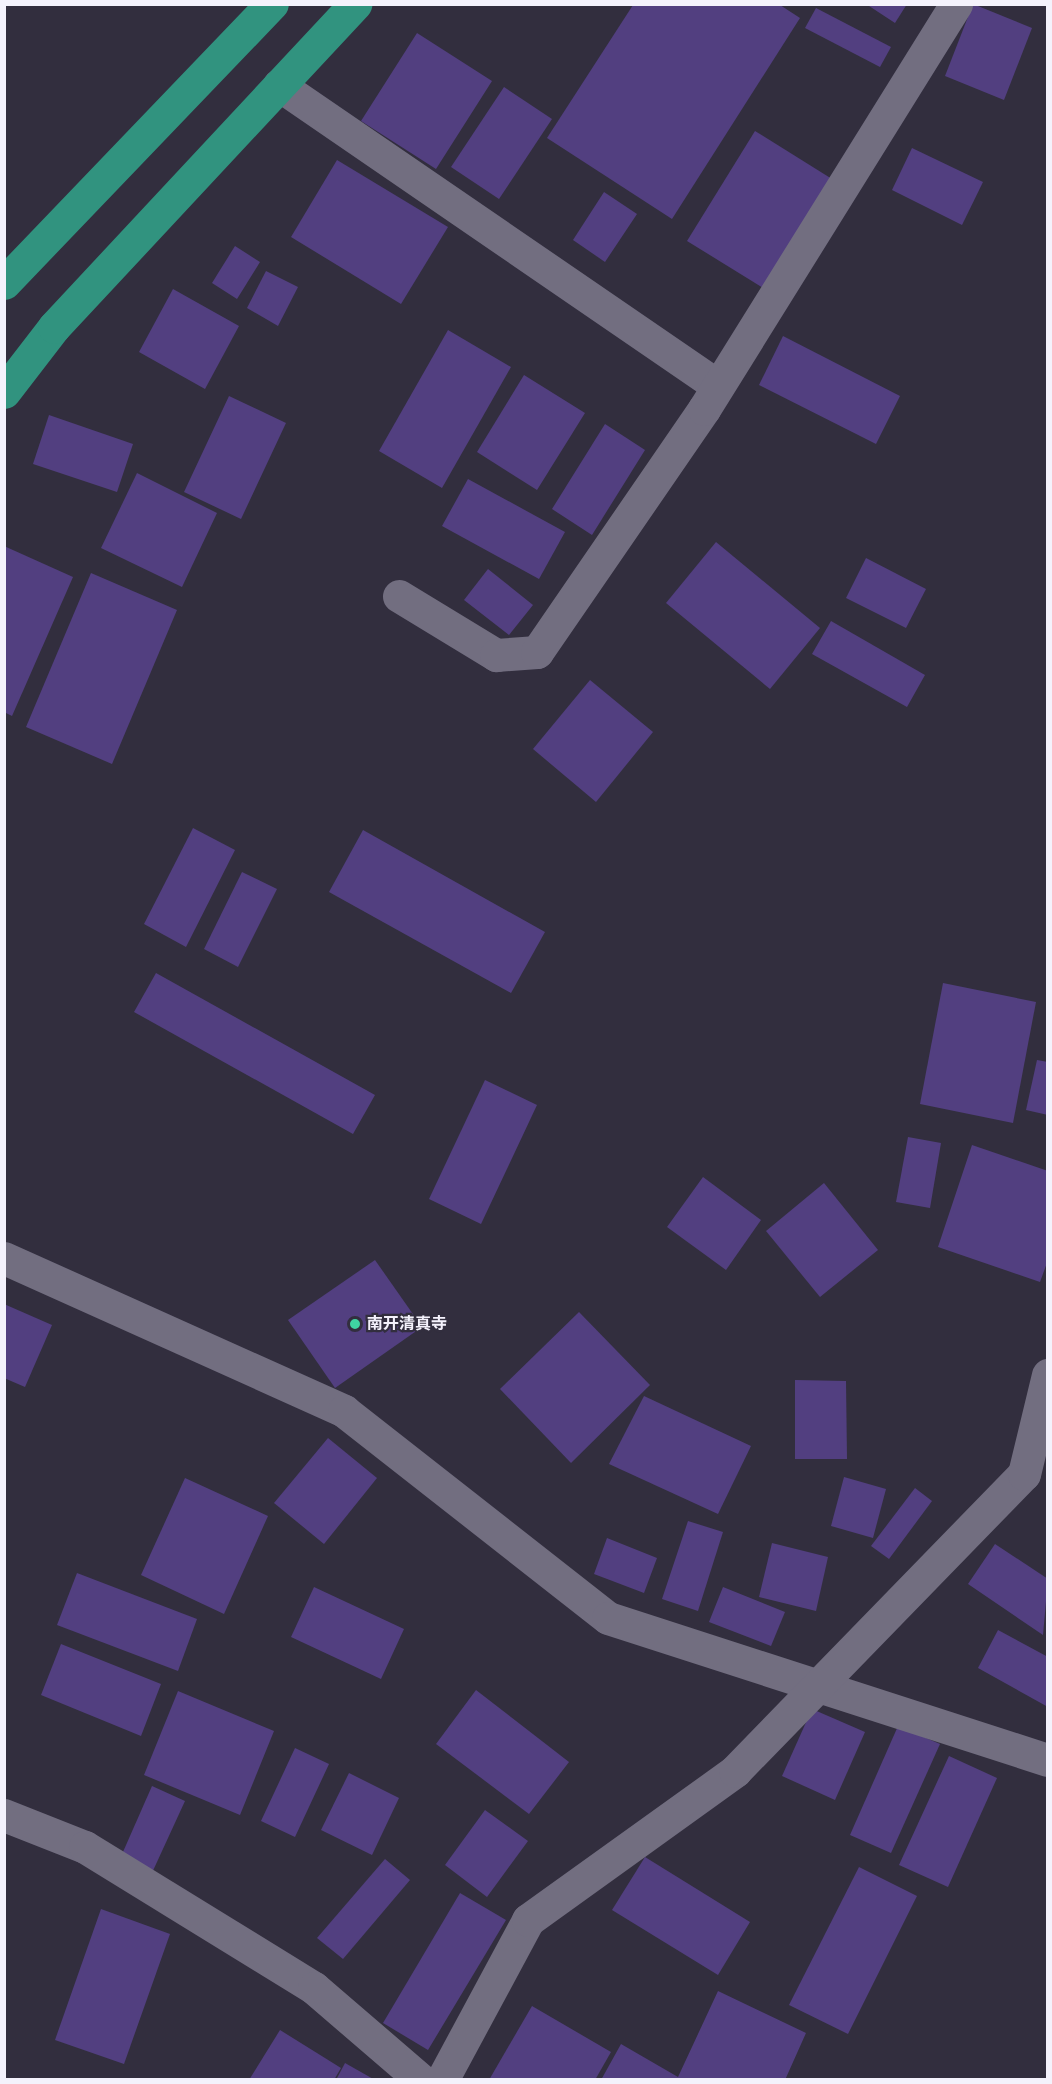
<!DOCTYPE html>
<meta charset="utf-8">
<style>
body{margin:0}
#map{position:relative;width:1052px;height:2084px;overflow:hidden;background:#322e3e;font-family:"DM Sans","Noto Sans SC",sans-serif}
div>[style]{position:absolute}
[style*='--x']{left:calc(var(--x)*1px);top:calc(var(--y)*1px);width:calc(var(--w)*1px);rotate:calc(var(--a)*1deg)}
.building>*{inset:0;background:#523f80}
.minor>*{height:33px;margin:-16.5px;padding:0 16.5px;transform-origin:16.5px;border-radius:16.5px;background:#726e80}
.major>*{height:33px;margin:-16.5px;padding:0 16.5px;transform-origin:16.5px;border-radius:16.5px;background:#31937f}
.dots>*{width:16px;height:16px;translate:-50% -50%;box-sizing:border-box;border:3px solid #322e3e;border-radius:50%}
span{translate:-50% -50%;white-space:nowrap;text-align:center;line-height:1.15;-webkit-text-stroke:4.5px #322e3e;paint-order:stroke}
.poi-label{font-size:16px;color:#f4f2fc;font-weight:700}
.left{translate:0 -50%;text-align:left}
.frame{position:absolute;inset:0;border:6px solid #f4f2fc;pointer-events:none}
</style>
<div id="map">
<div class="building">
<div style="clip-path:polygon(866px 4px,907px 4px,895px 23px)"></div>
<div style="clip-path:polygon(973px 4px,1032px 28px,1004px 100px,945px 76px)"></div>
<div style="clip-path:polygon(633px 5px,780px 5px,800px 18px,672px 219px,547px 138px)"></div>
<div style="clip-path:polygon(816px 8px,891px 47px,880px 67px,805px 28px)"></div>
<div style="clip-path:polygon(417px 33px,492px 81px,436px 169px,361px 121px)"></div>
<div style="clip-path:polygon(504px 87px,552px 119px,499px 199px,451px 167px)"></div>
<div style="clip-path:polygon(755px 131px,832px 179px,765px 289px,687px 241px)"></div>
<div style="clip-path:polygon(912px 148px,983px 182px,962px 225px,892px 190px)"></div>
<div style="clip-path:polygon(337px 160px,448px 227px,401px 304px,291px 237px)"></div>
<div style="clip-path:polygon(604px 192px,637px 214px,605px 262px,573px 240px)"></div>
<div style="clip-path:polygon(235px 246px,260px 262px,237px 299px,212px 283px)"></div>
<div style="clip-path:polygon(266px 271px,298px 287px,278px 326px,247px 308px)"></div>
<div style="clip-path:polygon(173px 289px,239px 326px,205px 389px,139px 352px)"></div>
<div style="clip-path:polygon(448px 330px,511px 367px,442px 488px,379px 451px)"></div>
<div style="clip-path:polygon(783px 336px,900px 396px,876px 444px,759px 385px)"></div>
<div style="clip-path:polygon(524px 375px,585px 413px,537px 490px,477px 452px)"></div>
<div style="clip-path:polygon(229px 396px,286px 423px,241px 519px,184px 492px)"></div>
<div style="clip-path:polygon(49px 415px,133px 444px,117px 492px,33px 464px)"></div>
<div style="clip-path:polygon(605px 424px,645px 450px,592px 535px,552px 509px)"></div>
<div style="clip-path:polygon(137px 473px,217px 513px,182px 587px,101px 548px)"></div>
<div style="clip-path:polygon(468px 479px,565px 532px,539px 579px,442px 526px)"></div>
<div style="clip-path:polygon(716px 542px,820px 628px,770px 689px,666px 603px)"></div>
<div style="clip-path:polygon(4px 546px,73px 577px,12px 716px,4px 712px)"></div>
<div style="clip-path:polygon(866px 558px,926px 589px,906px 628px,846px 598px)"></div>
<div style="clip-path:polygon(488px 569px,533px 605px,509px 635px,464px 600px)"></div>
<div style="clip-path:polygon(91px 573px,177px 610px,112px 764px,26px 727px)"></div>
<div style="clip-path:polygon(831px 621px,925px 675px,907px 707px,812px 654px)"></div>
<div style="clip-path:polygon(590px 680px,653px 732px,596px 802px,533px 749px)"></div>
<div style="clip-path:polygon(193px 828px,235px 850px,186px 947px,144px 924px)"></div>
<div style="clip-path:polygon(363px 830px,545px 932px,511px 993px,329px 892px)"></div>
<div style="clip-path:polygon(242px 872px,277px 889px,238px 967px,204px 949px)"></div>
<div style="clip-path:polygon(156px 973px,375px 1095px,353px 1134px,134px 1012px)"></div>
<div style="clip-path:polygon(943px 983px,1036px 1002px,1013px 1123px,920px 1104px)"></div>
<div style="clip-path:polygon(1037px 1060px,1048px 1062px,1048px 1115px,1026px 1110px)"></div>
<div style="clip-path:polygon(485px 1080px,537px 1105px,481px 1224px,429px 1199px)"></div>
<div style="clip-path:polygon(908px 1137px,941px 1143px,930px 1208px,896px 1202px)"></div>
<div style="clip-path:polygon(972px 1145px,1048px 1171px,1048px 1260px,1040px 1282px,938px 1247px)"></div>
<div style="clip-path:polygon(703px 1177px,761px 1220px,726px 1270px,667px 1227px)"></div>
<div style="clip-path:polygon(824px 1183px,878px 1250px,820px 1297px,766px 1231px)"></div>
<div style="clip-path:polygon(375px 1260px,422px 1327px,335px 1388px,288px 1320px)"></div>
<div style="clip-path:polygon(4px 1304px,52px 1325px,25px 1387px,4px 1378px)"></div>
<div style="clip-path:polygon(579px 1312px,650px 1385px,571px 1463px,500px 1389px)"></div>
<div style="clip-path:polygon(795px 1380px,846px 1381px,847px 1459px,795px 1459px)"></div>
<div style="clip-path:polygon(644px 1396px,751px 1446px,718px 1514px,609px 1464px)"></div>
<div style="clip-path:polygon(328px 1438px,377px 1478px,324px 1544px,274px 1503px)"></div>
<div style="clip-path:polygon(844px 1477px,886px 1489px,873px 1538px,831px 1526px)"></div>
<div style="clip-path:polygon(185px 1478px,268px 1516px,224px 1614px,141px 1575px)"></div>
<div style="clip-path:polygon(915px 1488px,932px 1501px,889px 1559px,871px 1546px)"></div>
<div style="clip-path:polygon(688px 1521px,723px 1532px,698px 1611px,662px 1599px)"></div>
<div style="clip-path:polygon(607px 1538px,657px 1558px,644px 1593px,594px 1574px)"></div>
<div style="clip-path:polygon(772px 1543px,828px 1557px,816px 1611px,759px 1597px)"></div>
<div style="clip-path:polygon(995px 1544px,1048px 1579px,1043px 1635px,968px 1584px)"></div>
<div style="clip-path:polygon(77px 1573px,197px 1619px,178px 1671px,57px 1625px)"></div>
<div style="clip-path:polygon(314px 1587px,404px 1629px,381px 1679px,291px 1637px)"></div>
<div style="clip-path:polygon(723px 1587px,785px 1612px,771px 1646px,709px 1622px)"></div>
<div style="clip-path:polygon(998px 1630px,1048px 1657px,1048px 1707px,978px 1668px)"></div>
<div style="clip-path:polygon(61px 1644px,161px 1684px,141px 1736px,41px 1695px)"></div>
<div style="clip-path:polygon(476px 1690px,569px 1762px,529px 1814px,436px 1744px)"></div>
<div style="clip-path:polygon(178px 1691px,274px 1731px,240px 1815px,144px 1775px)"></div>
<div style="clip-path:polygon(812px 1709px,865px 1732px,835px 1800px,782px 1776px)"></div>
<div style="clip-path:polygon(898px 1726px,940px 1744px,891px 1853px,850px 1835px)"></div>
<div style="clip-path:polygon(295px 1748px,329px 1764px,295px 1837px,261px 1821px)"></div>
<div style="clip-path:polygon(949px 1756px,997px 1778px,948px 1887px,899px 1865px)"></div>
<div style="clip-path:polygon(349px 1773px,399px 1798px,372px 1855px,321px 1830px)"></div>
<div style="clip-path:polygon(152px 1786px,185px 1801px,151px 1875px,119px 1861px)"></div>
<div style="clip-path:polygon(485px 1810px,528px 1841px,487px 1897px,445px 1865px)"></div>
<div style="clip-path:polygon(645px 1857px,750px 1922px,718px 1975px,612px 1910px)"></div>
<div style="clip-path:polygon(385px 1859px,410px 1880px,343px 1959px,317px 1938px)"></div>
<div style="clip-path:polygon(859px 1867px,917px 1896px,848px 2034px,789px 2005px)"></div>
<div style="clip-path:polygon(460px 1893px,506px 1920px,428px 2050px,383px 2023px)"></div>
<div style="clip-path:polygon(101px 1909px,170px 1934px,124px 2064px,55px 2040px)"></div>
<div style="clip-path:polygon(718px 1991px,806px 2033px,785px 2080px,601px 2080px,621px 2044px,678px 2077px)"></div>
<div style="clip-path:polygon(532px 2006px,611px 2052px,595px 2080px,489px 2080px)"></div>
<div style="clip-path:polygon(280px 2030px,341px 2068px,334px 2080px,249px 2080px)"></div>
<div style="clip-path:polygon(345px 2063px,375px 2080px,336px 2080px)"></div>
</div>
<div class="minor">
<div style="--x:279;--y:85;--w:532;--a:34.44"></div>
<div style="--x:399;--y:596;--w:114;--a:31.3"></div>
<div style="--x:496;--y:655;--w:41;--a:-4.2"></div>
<div style="--x:537;--y:652;--w:295;--a:-55.5"></div>
<div style="--x:704;--y:409;--w:477;--a:-58.1"></div>
<div style="--x:4;--y:1258;--w:373;--a:24.2"></div>
<div style="--x:344;--y:1411;--w:335;--a:38.1"></div>
<div style="--x:608;--y:1618;--w:462;--a:17.9"></div>
<div style="--x:4;--y:1815;--w:87;--a:21.6"></div>
<div style="--x:85;--y:1847;--w:269;--a:31.6"></div>
<div style="--x:314;--y:1988;--w:141;--a:40.7"></div>
<div style="--x:442;--y:2080;--w:182;--a:-61.7"></div>
<div style="--x:528;--y:1920;--w:255;--a:-35.7"></div>
<div style="--x:735;--y:1771;--w:414;--a:-45.8"></div>
<div style="--x:1024;--y:1474;--w:102;--a:-76.4"></div>
</div>
<div class="major">
<div style="--x:4;--y:283;--w:387;--a:-46.2"></div>
<div style="--x:4;--y:392;--w:82;--a:-52.4"></div>
<div style="--x:54;--y:327;--w:442;--a:-47"></div>
</div>
<div class="dots">
<div style="left:355px;top:1324px;background:#3fd4a2"></div>
</div>
<div class="poi-label">
<span class="left" style="left:367px;top:1324px">南开清真寺</span>
</div>
<div class="frame"></div>
</div>
